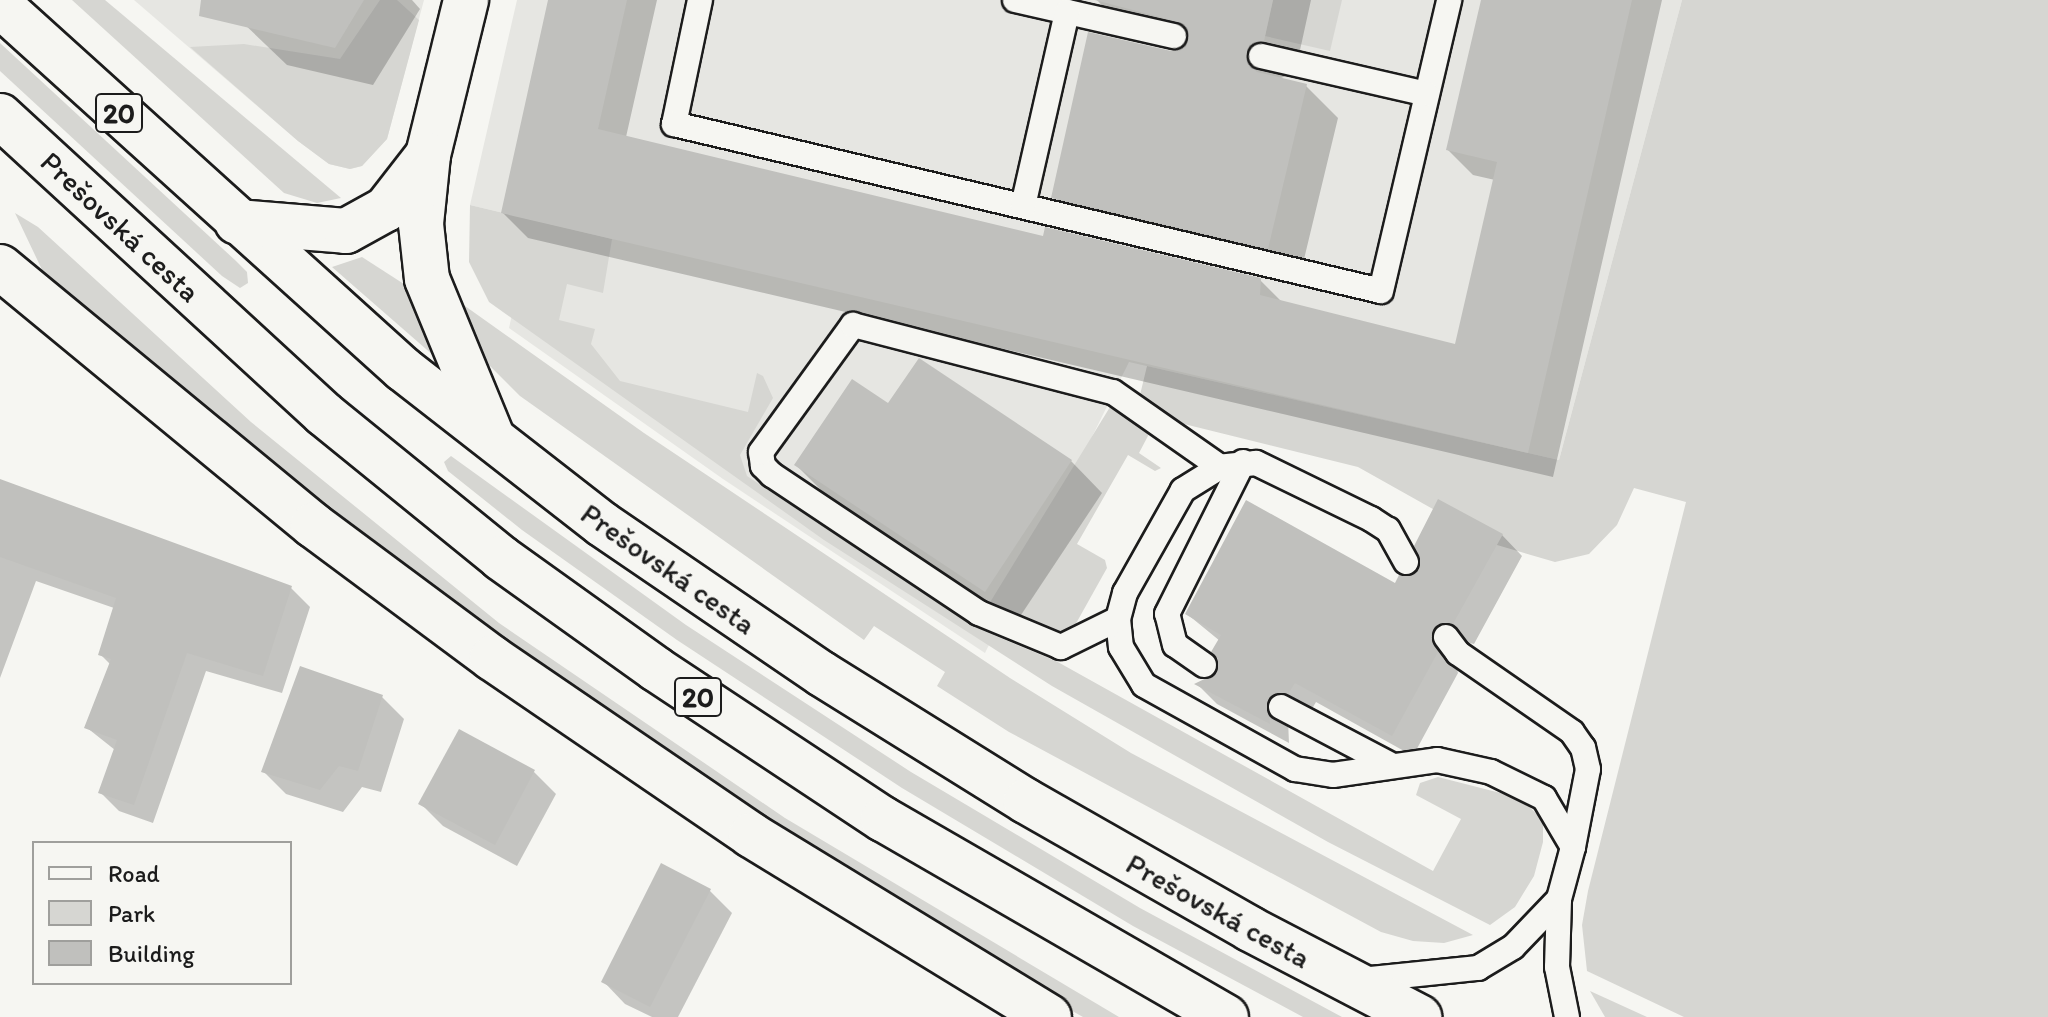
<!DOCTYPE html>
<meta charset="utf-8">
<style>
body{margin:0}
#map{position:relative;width:2048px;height:1017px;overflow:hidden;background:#f6f6f2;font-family:Itim,sans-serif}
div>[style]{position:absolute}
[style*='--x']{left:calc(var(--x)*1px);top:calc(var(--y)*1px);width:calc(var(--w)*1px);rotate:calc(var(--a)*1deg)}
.built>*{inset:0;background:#e6e6e2}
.green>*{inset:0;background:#d6d6d2}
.shadow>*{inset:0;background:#0003}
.building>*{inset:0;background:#c0c0bd}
.roads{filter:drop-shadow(2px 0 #1c1c1c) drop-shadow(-2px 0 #1c1c1c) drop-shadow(0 2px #1c1c1c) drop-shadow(0 -2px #1c1c1c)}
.lane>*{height:24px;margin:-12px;padding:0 12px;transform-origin:12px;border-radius:12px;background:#f6f6f2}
.street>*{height:44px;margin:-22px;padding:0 22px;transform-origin:22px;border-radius:22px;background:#f6f6f2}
.highway>*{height:44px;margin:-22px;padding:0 22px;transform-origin:22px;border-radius:22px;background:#f6f6f2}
span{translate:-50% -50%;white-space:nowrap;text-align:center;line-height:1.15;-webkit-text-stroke:6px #f6f6f2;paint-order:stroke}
.shield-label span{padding:2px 6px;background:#f6f6f2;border:2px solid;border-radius:6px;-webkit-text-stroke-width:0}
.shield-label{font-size:28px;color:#1c1c1c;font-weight:700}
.street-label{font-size:30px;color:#1c1c1c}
.legend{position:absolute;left:32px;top:841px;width:260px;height:144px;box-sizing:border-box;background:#f6f6f2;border:2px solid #9f9f9c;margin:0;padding:10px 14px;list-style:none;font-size:24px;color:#1c1c1c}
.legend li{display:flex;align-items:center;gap:16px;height:40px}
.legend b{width:40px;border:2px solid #9f9f9c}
</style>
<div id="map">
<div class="built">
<div style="clip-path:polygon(134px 0,424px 0,387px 139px,362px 166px,350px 169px,329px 164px,298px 141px)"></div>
<div style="clip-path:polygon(517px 0,1682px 0,1559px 460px,1129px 362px,985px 653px,723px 479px,509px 328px,533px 220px,470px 205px)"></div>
</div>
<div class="green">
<div style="clip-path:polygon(72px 0,105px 0,341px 198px,317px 203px,284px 193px)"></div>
<div style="clip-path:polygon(380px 0,397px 0,419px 20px,387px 139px,362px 166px,350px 169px,329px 164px,298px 141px,190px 47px,244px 44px,340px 59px)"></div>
<div style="clip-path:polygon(1273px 0,1342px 0,1330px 51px,1265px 36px)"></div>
<div style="clip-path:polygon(1682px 0,2048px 0,2048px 1017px,1684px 1017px,1587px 971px,1582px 925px,1588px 891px,1686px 502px,1634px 488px,1617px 525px,1589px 554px,1555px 562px,1497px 545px,1358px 467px,1184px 424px,1140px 395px,1147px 366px,1559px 460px)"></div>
<div style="clip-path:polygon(0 43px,236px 261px,247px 272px,248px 283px,240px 288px,222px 276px,0 71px)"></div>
<div style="clip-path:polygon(470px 205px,612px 239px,603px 293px,567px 284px,559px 320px,595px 329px,591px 344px,620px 381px,748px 412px,757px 373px,763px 376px,773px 398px,740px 455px,747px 476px,974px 627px,1056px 661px,1433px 871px,1461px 819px,1416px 795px,1420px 783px,1438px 777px,1520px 798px,1543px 820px,1543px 842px,1534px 876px,1515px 907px,1490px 925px,1328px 842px,1052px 686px,824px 540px,489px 302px,469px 262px)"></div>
<div style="clip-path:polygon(15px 213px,38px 227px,251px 422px,499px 623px,785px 818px,1119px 1017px,1083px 1017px,951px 943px,746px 813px,333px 520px,45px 276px)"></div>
<div style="clip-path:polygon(362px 257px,407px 286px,434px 356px,332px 267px)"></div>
<div style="clip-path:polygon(458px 301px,644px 433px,1010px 678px,1131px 753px,1473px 935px,1444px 943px,1413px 941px,1381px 932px,1009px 732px,937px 686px,945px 672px,874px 626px,864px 640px,520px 396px,489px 365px)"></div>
<div style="clip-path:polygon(1110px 407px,1149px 434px,1139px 453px,1161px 468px,1155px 471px,1128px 455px,1077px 544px,1105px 560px,1107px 568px,1069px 636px,989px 604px)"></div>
<div style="clip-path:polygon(451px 456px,686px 625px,911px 772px,1140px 908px,1342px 1017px,1303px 1017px,1133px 926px,902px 788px,677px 640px,522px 530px,448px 471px,444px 462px)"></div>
<div style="clip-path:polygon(1590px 991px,1647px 1017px,1605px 1017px)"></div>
</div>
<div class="shadow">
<div style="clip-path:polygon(219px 0,412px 0,420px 9px,373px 85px,287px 65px)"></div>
<div style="clip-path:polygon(550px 0,657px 0,626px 137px,1044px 238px,1260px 280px,1282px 302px,1456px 347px,1495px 180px,1473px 175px,1448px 150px,1484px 0,1662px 0,1553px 477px,528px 238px,503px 213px)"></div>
<div style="clip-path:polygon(1097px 0,1311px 0,1295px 73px,1278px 79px,1306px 86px,1338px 118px,1299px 280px,1085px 229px,1054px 197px,1172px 53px,1189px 48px,1128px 34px)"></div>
<div style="clip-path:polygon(889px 406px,1071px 461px,1102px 493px,1017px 621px,827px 496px,796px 465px)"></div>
<div style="clip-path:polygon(0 481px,291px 588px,310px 607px,282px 693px,206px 671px,153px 823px,119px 811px,100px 792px,115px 750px,86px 727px,111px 665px,100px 654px,114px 608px,36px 581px,0 678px)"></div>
<div style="clip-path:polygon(1502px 535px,1522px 556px,1474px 644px,1465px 642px,1452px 651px,1458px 673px,1413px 756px,1316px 702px,1309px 714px,1288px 720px,1289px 743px,1217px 704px,1197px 684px,1219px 674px,1220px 641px,1187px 614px,1396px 586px)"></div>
<div style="clip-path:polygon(382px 697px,404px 719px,381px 792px,362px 787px,343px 812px,286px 794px,264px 772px)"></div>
<div style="clip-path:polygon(534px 772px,556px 794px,517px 866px,443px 826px,421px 804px)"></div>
<div style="clip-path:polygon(709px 890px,732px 913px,678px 1017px,652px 1017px,625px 1004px,603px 981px)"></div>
</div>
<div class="building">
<div style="clip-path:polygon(201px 0,364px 0,335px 48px,199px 16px)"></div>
<div style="clip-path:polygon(548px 0,627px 0,598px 129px,1043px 236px,1045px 227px,1261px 278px,1260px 295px,1455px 344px,1497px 162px,1446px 150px,1481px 0,1632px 0,1528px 453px,501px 213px)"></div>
<div style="clip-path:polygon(1095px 0,1273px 0,1264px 41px,1250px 46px,1247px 61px,1257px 72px,1307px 84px,1268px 249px,1051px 198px,1088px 32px,1171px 51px,1184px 47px,1189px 39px,1178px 22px)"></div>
<div style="clip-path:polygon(919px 358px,1072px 460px,985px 592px,794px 465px,852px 379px,888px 403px)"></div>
<div style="clip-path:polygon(0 479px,292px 586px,263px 676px,187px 653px,134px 805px,98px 793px,117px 740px,84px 728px,111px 659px,98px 655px,116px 598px,0 557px)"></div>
<div style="clip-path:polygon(1438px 499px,1503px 534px,1453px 624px,1443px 622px,1433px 630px,1438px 652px,1392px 736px,1295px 683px,1288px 694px,1268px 699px,1270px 724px,1194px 684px,1217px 673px,1218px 659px,1211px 652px,1221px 635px,1185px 614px,1246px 500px,1395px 583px,1399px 575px,1413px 575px,1419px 569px,1414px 546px)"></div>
<div style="clip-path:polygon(300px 666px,383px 695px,358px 771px,339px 766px,320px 790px,261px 772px)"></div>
<div style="clip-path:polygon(459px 729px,535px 770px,495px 845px,418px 804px)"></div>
<div style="clip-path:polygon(661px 863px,711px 889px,650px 1007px,601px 982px)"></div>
</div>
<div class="roads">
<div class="lane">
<div style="--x:700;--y:0;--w:127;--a:101.8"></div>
<div style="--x:674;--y:124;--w:726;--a:13.29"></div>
<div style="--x:1381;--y:291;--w:299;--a:-76.8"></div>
<div style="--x:1015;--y:0;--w:163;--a:12.8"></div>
<div style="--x:1261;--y:56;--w:170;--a:12.9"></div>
<div style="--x:1023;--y:206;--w:199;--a:-77.2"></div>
<div style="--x:1406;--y:562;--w:37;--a:-119"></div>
<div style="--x:1388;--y:530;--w:20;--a:-147"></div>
<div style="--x:1371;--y:519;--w:128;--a:-154"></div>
<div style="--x:1256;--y:463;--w:36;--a:174"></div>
<div style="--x:1220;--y:467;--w:44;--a:148.1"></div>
<div style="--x:1183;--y:490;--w:118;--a:119.4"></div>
<div style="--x:1125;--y:593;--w:27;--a:105"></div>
<div style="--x:1118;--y:619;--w:28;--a:84"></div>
<div style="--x:1121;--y:647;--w:44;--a:58.8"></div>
<div style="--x:1144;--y:685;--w:173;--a:29.1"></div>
<div style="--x:1295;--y:769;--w:38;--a:9"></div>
<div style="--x:1333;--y:775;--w:105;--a:-8.2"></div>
<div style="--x:1437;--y:760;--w:55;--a:12.5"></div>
<div style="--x:1491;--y:772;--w:59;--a:26.1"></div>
<div style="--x:1544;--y:798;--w:57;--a:59.4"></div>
<div style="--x:1573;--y:847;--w:79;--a:-79.1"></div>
<div style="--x:1588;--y:769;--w:22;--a:-103"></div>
<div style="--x:1583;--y:748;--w:19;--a:-125"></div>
<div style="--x:1572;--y:732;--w:139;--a:-145.3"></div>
<div style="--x:1458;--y:653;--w:20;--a:-127"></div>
<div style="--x:1118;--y:619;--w:64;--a:153.8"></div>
<div style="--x:1061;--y:647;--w:89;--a:-157.5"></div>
<div style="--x:979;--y:613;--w:249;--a:-146.3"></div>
<div style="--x:772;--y:475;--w:13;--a:-135"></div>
<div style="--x:763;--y:466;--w:14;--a:-98"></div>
<div style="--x:761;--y:452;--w:157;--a:-54.1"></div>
<div style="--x:853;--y:325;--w:268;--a:14.5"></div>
<div style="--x:1113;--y:392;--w:131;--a:35"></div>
<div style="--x:1204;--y:665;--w:35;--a:-145"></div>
<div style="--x:1175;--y:645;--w:32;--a:-104"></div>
<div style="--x:1167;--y:614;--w:170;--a:-63.4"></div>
<div style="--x:1281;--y:707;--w:122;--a:27.8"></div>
<div style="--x:1361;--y:980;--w:118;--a:-5.9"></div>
<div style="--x:1478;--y:968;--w:41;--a:-31"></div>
<div style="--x:1513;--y:947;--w:66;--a:-46.2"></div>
<div style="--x:1567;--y:1017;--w:51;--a:-101.3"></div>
<div style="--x:1557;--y:967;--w:68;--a:-88.3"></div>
<div style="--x:1559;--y:899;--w:54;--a:-74.9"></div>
</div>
<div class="street">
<div style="--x:428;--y:155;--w:160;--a:-76.2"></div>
<div style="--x:0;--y:267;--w:406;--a:39.5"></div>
<div style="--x:313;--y:525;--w:223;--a:36.6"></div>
<div style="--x:492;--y:658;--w:314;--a:34.3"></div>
<div style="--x:751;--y:835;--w:349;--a:31.4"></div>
</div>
<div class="highway">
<div style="--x:0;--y:5;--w:543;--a:42.09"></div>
<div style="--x:403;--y:369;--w:252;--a:37.9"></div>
<div style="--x:602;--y:524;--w:266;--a:34.3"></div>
<div style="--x:822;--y:674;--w:240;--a:31.9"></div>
<div style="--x:1026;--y:801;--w:258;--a:29.7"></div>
<div style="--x:1250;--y:929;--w:191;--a:27.5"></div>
<div style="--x:0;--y:116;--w:440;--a:42.6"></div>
<div style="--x:324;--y:414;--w:228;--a:39.1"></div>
<div style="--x:501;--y:558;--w:191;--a:35.6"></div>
<div style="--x:656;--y:669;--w:272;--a:33.5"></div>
<div style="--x:883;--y:819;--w:396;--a:30"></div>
<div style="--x:428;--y:155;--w:69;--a:95.8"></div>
<div style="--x:421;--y:224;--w:55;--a:83.8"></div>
<div style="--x:427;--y:279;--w:171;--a:67.6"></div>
<div style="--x:237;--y:222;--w:109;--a:4.7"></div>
<div style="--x:346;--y:231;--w:46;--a:-28.8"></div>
<div style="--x:386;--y:209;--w:68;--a:-52.1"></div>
</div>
</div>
<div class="shield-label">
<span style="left:119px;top:113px">20</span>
<span style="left:698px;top:697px">20</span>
</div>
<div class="street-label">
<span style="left:120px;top:227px;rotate:43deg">Prešovská cesta</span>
<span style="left:668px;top:569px;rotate:35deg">Prešovská cesta</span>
<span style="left:1218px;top:911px;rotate:29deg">Prešovská cesta</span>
</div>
<ul class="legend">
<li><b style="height:10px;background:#f6f6f2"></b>Road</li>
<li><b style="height:22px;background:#d6d6d2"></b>Park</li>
<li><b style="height:22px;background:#c0c0bd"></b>Building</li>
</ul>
</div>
